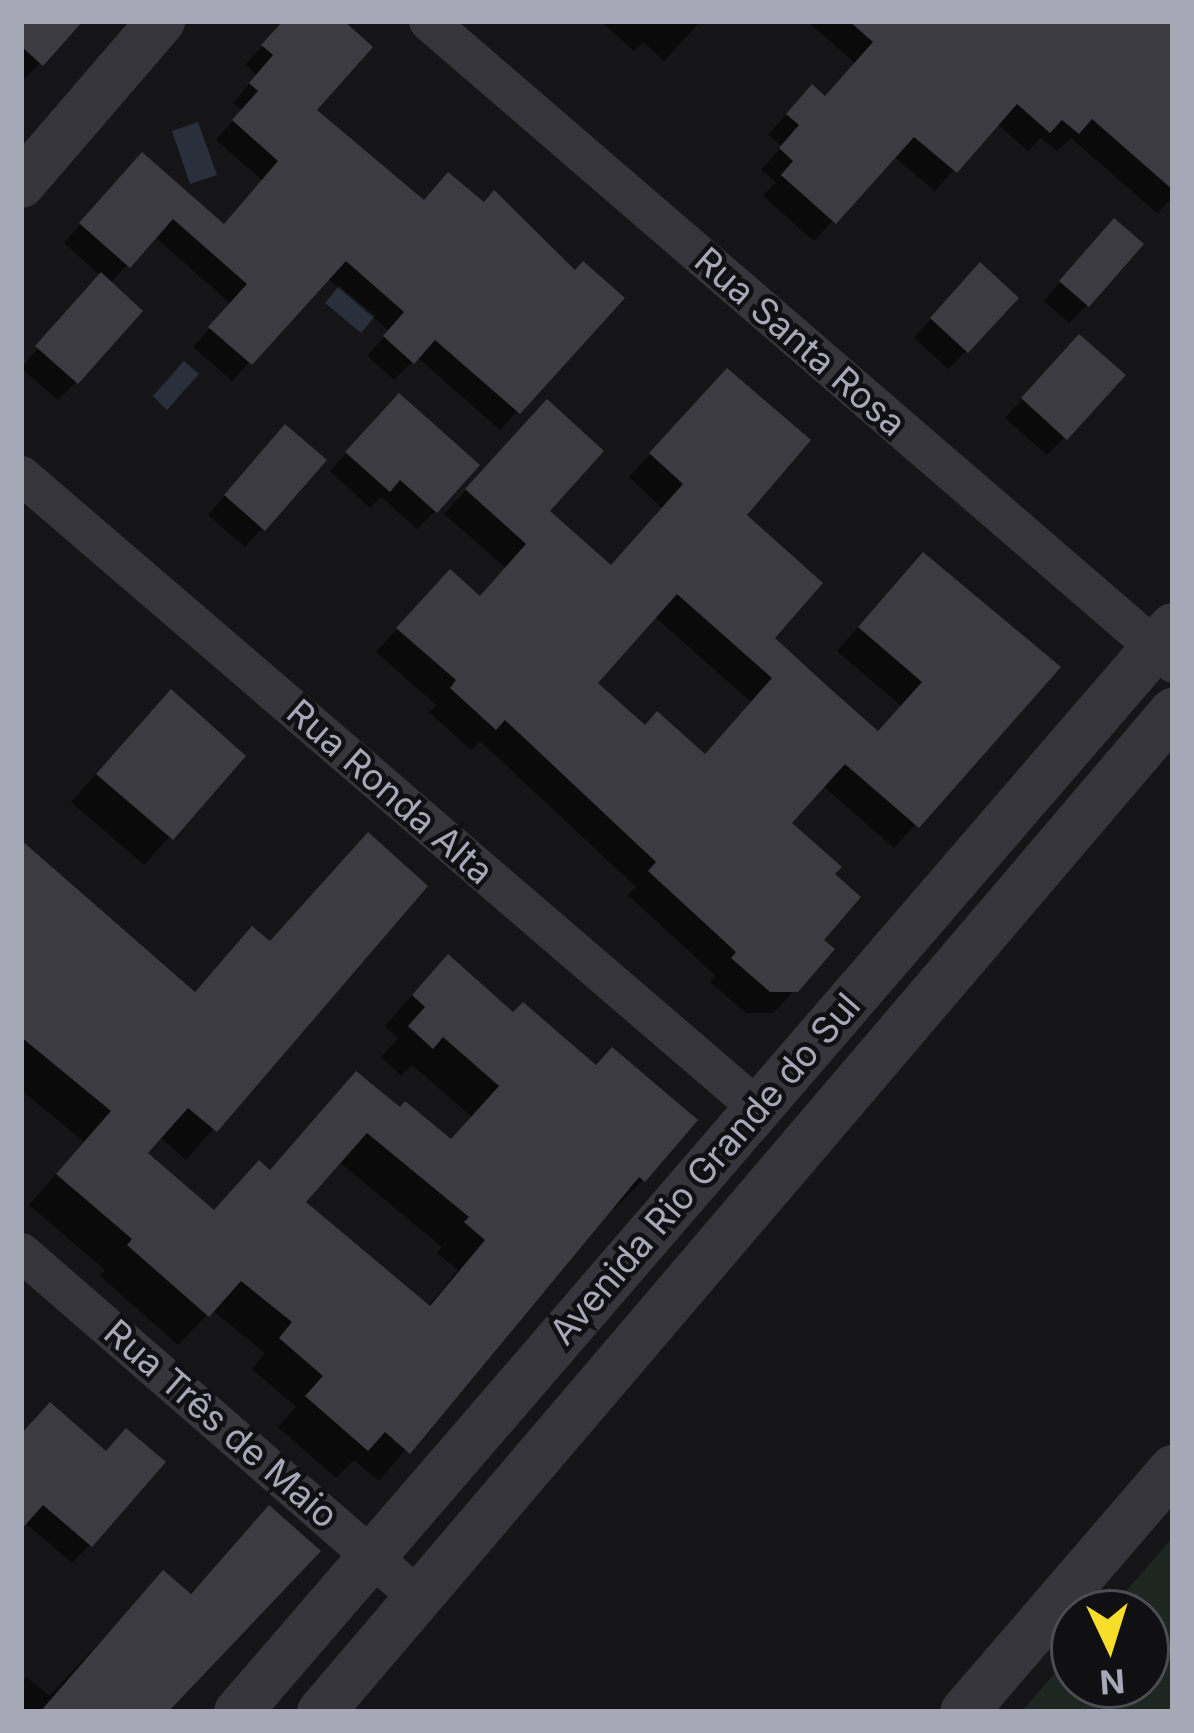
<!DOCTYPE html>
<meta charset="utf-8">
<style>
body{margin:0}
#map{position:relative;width:1194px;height:1733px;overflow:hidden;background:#151416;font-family:Inter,sans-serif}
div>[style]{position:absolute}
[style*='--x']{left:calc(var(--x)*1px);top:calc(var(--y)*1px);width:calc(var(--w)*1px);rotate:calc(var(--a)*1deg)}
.green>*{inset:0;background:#1e2621}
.water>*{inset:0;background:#2a303b}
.shadow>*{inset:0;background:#0007}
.building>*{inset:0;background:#3c3b41}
.minor>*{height:39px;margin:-19.5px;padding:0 19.5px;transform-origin:19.5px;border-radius:19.5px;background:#35353b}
.tertiary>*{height:48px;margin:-24px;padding:0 24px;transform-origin:24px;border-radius:24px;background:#35353b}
span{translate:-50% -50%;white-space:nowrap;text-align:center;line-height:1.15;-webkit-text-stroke:9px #100f11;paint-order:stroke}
.street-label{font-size:36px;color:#a6a7b7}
.frame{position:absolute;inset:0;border:24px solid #a6a7b7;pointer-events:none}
.north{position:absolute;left:1050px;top:1589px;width:120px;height:120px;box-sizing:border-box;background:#100f11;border:3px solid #4c4c53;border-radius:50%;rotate:176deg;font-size:33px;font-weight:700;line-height:48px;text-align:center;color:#a6a7b7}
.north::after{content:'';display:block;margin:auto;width:42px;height:54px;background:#f8dd2b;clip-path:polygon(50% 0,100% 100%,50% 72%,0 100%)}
</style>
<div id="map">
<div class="green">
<div style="clip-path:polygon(1173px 1537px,1173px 1712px,1021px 1712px,1074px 1651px,1074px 1685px,1146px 1685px,1146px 1613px,1107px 1613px)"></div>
</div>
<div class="water">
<div style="clip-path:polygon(198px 122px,217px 175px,190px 184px,172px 131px)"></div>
<div style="clip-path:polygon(339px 286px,375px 316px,361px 333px,325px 303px)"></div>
<div style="clip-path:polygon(184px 361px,199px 374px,167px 410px,153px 396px)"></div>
</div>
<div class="shadow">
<div style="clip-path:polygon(21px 21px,79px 21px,21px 83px)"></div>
<div style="clip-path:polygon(285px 21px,322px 21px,313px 110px,422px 203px,620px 298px,500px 430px,417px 357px,394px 380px,367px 356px,389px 331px,327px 278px,232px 381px,193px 347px,231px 304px,154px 236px,109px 284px,76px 382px,58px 400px,21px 368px,101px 276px,64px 243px,124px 174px,222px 227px,262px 180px,216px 140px,242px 110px,233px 103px,257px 75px,245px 65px)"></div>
<div style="clip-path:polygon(600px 21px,701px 21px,664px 61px,643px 42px,634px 51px)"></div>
<div style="clip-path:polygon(807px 21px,1173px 21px,1173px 197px,1157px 213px,1071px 138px,1057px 151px,1041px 138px,1028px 151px,996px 123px,935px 191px,893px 156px,814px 241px,763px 196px,776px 182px,761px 170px,782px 146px,768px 135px,792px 108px,824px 99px,856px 64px)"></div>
<div style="clip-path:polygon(1096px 240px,1087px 305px,1069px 323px,1044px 301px)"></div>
<div style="clip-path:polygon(962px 284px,966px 351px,948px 369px,914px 338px)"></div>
<div style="clip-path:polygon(1062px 356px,1065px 437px,1047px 455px,1005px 418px)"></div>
<div style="clip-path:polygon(evenodd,704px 395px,743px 516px,770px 638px,877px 734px,901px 706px,837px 651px,900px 579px,1057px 668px,894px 848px,822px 785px,788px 823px,830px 875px,820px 940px,796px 989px,773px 1013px,746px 1013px,710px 982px,716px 976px,628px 895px,636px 887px,480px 741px,471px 750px,429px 712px,436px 705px,376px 652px,427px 596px,479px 599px,506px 568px,444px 514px,525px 426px,545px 511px,610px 568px,663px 509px,629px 477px,704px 395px,654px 616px,751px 702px,704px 757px,644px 728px,593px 683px,654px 616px)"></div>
<div style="clip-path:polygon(381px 415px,435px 511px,417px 529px,381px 497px,370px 508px,330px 471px)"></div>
<div style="clip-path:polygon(267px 446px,323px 461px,245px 547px,208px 515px)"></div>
<div style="clip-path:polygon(145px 720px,242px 756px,144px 865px,71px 802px)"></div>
<div style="clip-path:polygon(evenodd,21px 848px,193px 994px,223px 960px,424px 886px,186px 1160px,159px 1136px,144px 1153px,213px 1213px,268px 1172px,400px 1111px,450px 1142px,472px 1117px,412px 1065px,401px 1076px,381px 1057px,398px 1038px,385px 1026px,419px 987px,643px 1180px,614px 1209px,610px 1206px,379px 1481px,354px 1460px,336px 1478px,278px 1427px,296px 1407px,252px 1369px,265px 1353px,212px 1310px,178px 1345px,100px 1276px,105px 1270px,29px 1205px,84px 1142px,21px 1090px,21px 848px,338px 1161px,442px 1247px,437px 1253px,458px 1270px,427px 1308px,302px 1202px,338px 1161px)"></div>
<div style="clip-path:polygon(21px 1436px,90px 1545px,72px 1563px,24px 1522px,21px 1525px)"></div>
<div style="clip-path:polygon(269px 1509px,317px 1551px,164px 1712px,21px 1712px,21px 1683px,27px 1677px,49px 1696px,163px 1575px,188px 1596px)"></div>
</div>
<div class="building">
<div style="clip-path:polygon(21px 21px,83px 21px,43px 66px,21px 46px)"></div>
<div style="clip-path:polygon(283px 21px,344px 21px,373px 47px,317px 110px,424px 200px,448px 172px,484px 202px,494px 190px,575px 270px,583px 261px,625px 298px,520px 414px,435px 340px,414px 364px,383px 336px,404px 312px,346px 261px,252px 365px,208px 327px,247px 284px,173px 219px,130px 268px,79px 223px,142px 152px,224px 224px,278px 161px,232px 120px,258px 91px,249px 83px,273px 55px,261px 45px)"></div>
<div style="clip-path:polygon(849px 21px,1173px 21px,1173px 190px,1092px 119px,1079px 134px,1062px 120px,1050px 133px,1017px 104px,957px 173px,914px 137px,836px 224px,781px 175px,793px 161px,779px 148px,799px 125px,786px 114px,812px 84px,825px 96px,873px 42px)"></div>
<div style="clip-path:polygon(1114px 218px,1144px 244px,1089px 307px,1059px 281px)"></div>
<div style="clip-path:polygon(980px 262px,1019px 298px,968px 353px,930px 318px)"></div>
<div style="clip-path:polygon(101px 272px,143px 311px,78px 384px,35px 346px)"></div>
<div style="clip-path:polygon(1079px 334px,1126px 375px,1067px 440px,1021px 398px)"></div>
<div style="clip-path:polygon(evenodd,727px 368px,811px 440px,747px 515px,823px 583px,775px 638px,825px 684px,878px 731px,922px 682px,858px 627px,923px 552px,1061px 667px,919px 828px,845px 764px,792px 823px,842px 867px,835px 874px,861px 897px,824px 940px,835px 949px,798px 992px,770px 992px,731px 958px,736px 952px,648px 871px,656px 862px,505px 720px,496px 730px,450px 688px,456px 680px,396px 628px,450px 569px,480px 596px,526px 544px,465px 489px,547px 399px,604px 451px,550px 511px,611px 565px,683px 484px,649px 453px,727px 368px,677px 594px,772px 678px,705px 754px,657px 711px,645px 725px,598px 683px,677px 594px)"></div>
<div style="clip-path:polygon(399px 393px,480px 465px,437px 513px,400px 480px,390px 492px,345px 452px)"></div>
<div style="clip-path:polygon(285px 424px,327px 460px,265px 531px,224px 495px)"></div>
<div style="clip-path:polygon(171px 689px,246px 756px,173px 840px,96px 774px)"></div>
<div style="clip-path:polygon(evenodd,368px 832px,428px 886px,217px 1132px,188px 1108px,148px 1153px,214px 1210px,259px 1160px,270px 1170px,356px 1071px,400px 1107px,405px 1101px,451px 1139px,499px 1086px,443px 1037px,433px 1049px,408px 1026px,425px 1007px,412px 995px,448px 954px,513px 1012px,523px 1002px,596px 1065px,612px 1047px,698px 1120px,645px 1182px,639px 1177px,410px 1454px,385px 1432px,368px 1451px,305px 1396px,323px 1376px,279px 1338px,292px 1322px,241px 1281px,209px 1317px,127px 1245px,132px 1239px,56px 1174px,111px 1111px,21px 1037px,21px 840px,195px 992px,252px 926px,270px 941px,368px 832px,367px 1133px,469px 1217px,464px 1222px,485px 1240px,430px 1306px,306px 1202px,367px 1133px)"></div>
<div style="clip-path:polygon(50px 1402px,106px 1451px,126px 1428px,166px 1462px,92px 1547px,43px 1505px,21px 1530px,21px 1434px)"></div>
<div style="clip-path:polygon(269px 1505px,321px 1551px,168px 1712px,40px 1712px,163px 1570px,191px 1594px)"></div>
</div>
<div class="minor">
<div style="--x:428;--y:21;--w:983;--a:40.75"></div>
<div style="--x:21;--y:475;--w:972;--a:40.66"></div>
<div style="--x:21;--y:1252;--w:526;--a:40.99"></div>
</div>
<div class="tertiary">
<div style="--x:21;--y:184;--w:215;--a:-49.3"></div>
<div style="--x:238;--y:1712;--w:1432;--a:-49.25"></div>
<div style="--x:321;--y:1712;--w:1314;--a:-49.57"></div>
<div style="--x:964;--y:1712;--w:321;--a:-49.3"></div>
</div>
<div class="street-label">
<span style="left:800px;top:342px;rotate:41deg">Rua Santa Rosa</span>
<span style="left:390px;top:792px;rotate:41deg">Rua Ronda Alta</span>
<span style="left:705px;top:1169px;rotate:-49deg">Avenida Rio Grande do Sul</span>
<span style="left:221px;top:1424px;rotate:41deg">Rua Três de Maio</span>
</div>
<div class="frame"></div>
<div class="north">N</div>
</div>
